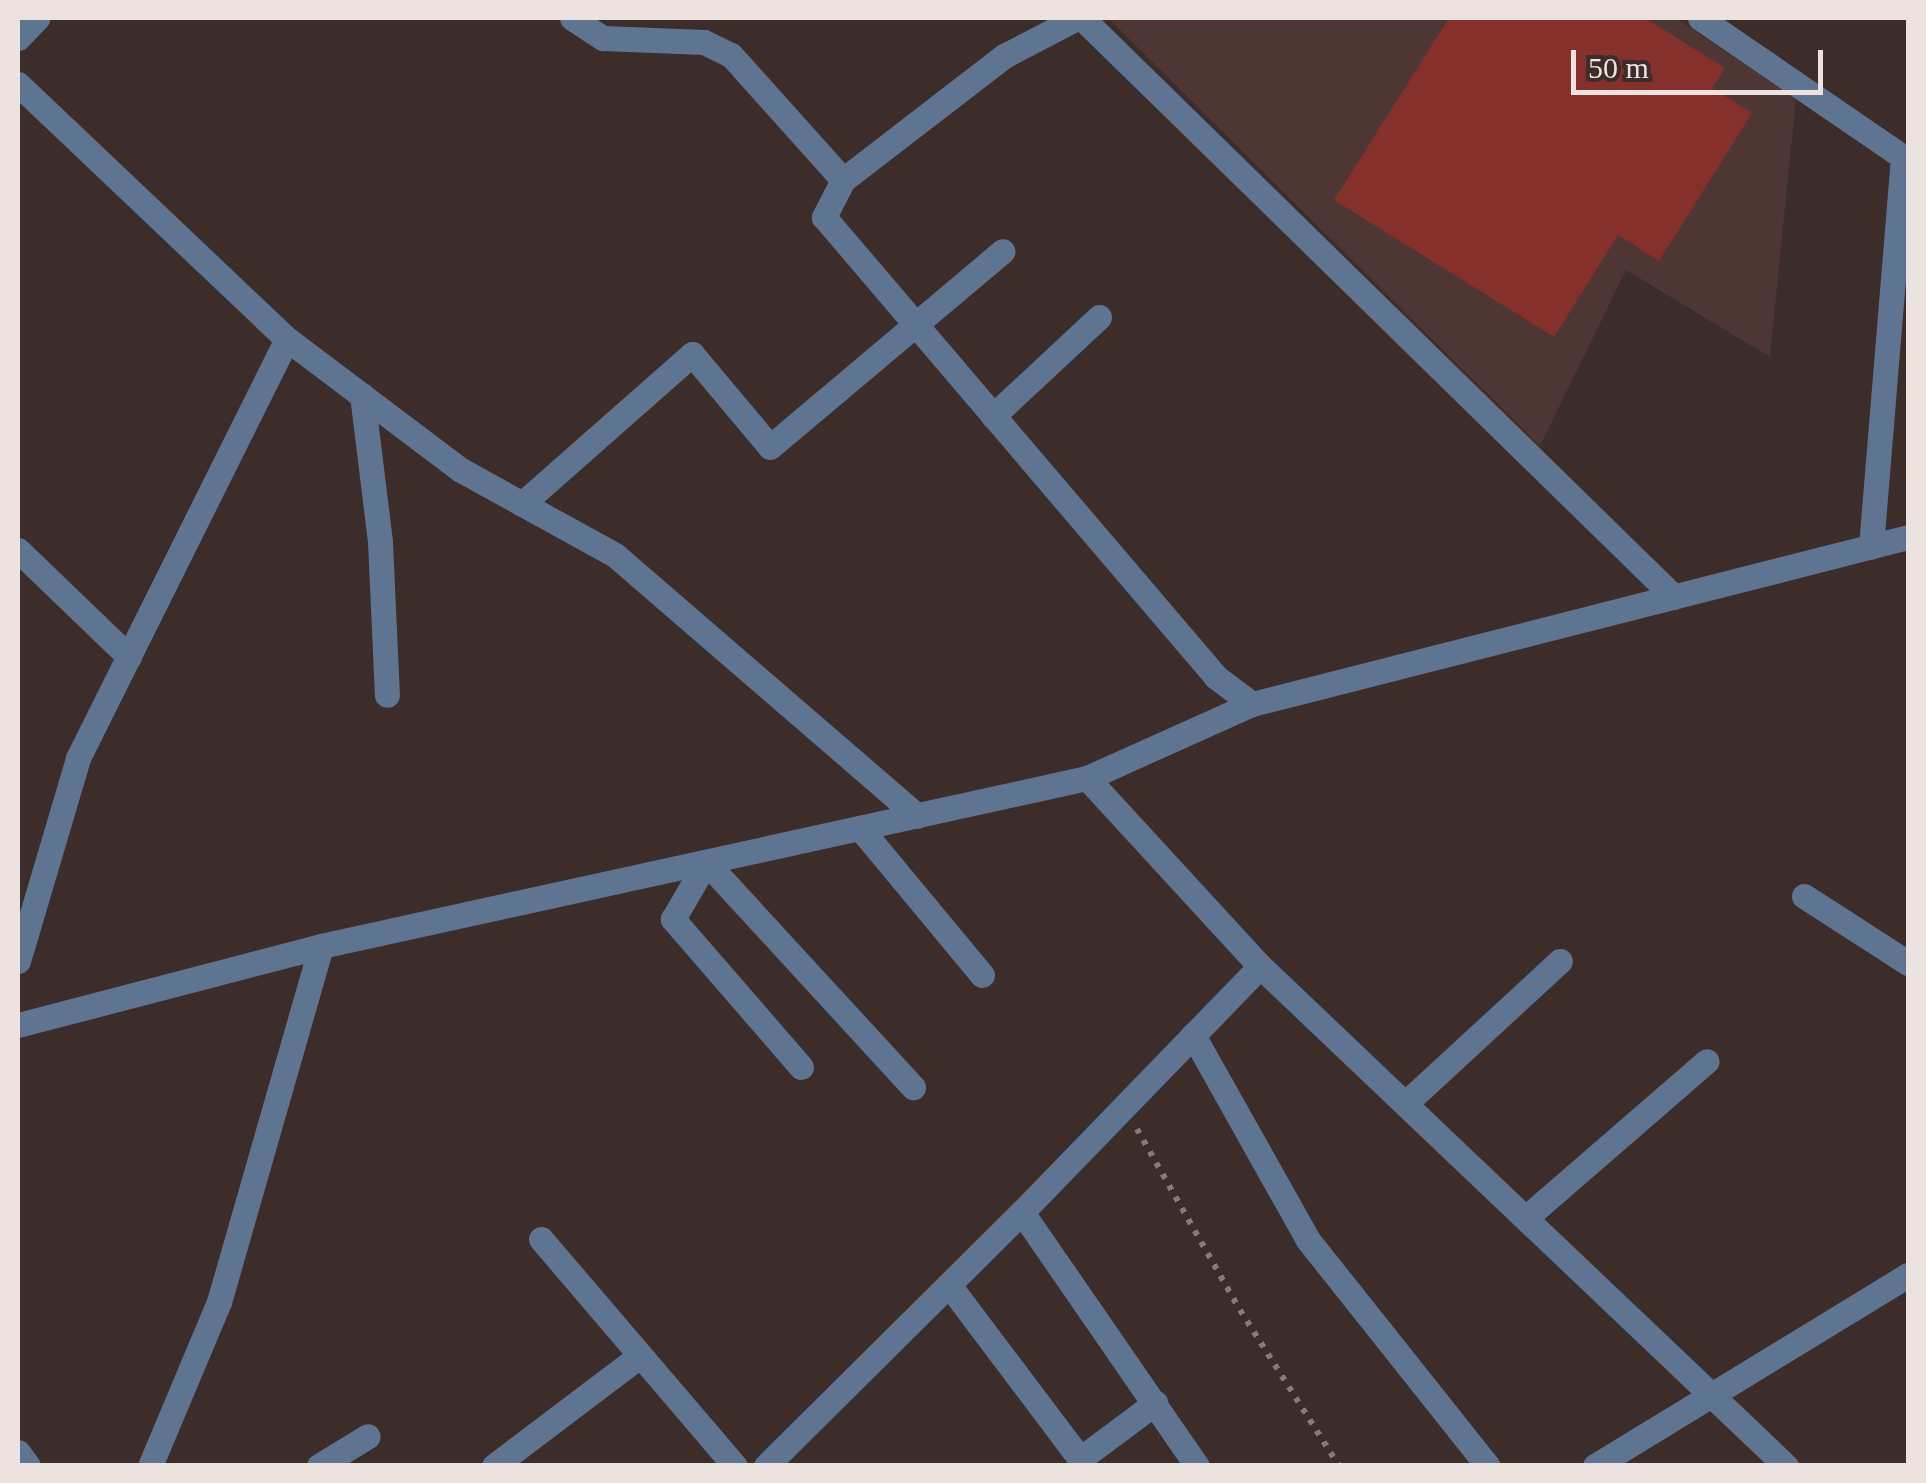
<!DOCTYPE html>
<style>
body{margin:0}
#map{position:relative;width:1926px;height:1483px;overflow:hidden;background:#3c2c2a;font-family:"Times New Roman",serif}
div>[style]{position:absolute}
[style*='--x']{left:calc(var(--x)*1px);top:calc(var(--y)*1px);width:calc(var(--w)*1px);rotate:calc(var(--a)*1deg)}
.built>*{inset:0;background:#4d3634}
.building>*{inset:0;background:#86302c}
.path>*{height:6px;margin-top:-3px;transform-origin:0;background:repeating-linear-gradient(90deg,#877a78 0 5px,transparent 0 13px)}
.minor>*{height:25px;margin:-12.5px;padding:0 12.5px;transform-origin:12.5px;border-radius:12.5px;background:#5e7491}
span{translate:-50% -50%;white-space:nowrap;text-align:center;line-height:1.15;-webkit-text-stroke:9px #3c2c2a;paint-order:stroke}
.frame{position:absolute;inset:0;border:20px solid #ece2e0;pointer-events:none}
.scale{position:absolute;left:1571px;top:50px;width:252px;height:45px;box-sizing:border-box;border:5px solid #ece2e0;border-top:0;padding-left:12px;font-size:30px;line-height:35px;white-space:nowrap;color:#ece2e0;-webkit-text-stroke:8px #3c2c2a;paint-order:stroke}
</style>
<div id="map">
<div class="built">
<div style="clip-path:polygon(1676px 18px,1796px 99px,1770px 357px,1626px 270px,1540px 446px,1110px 20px)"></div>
</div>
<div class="building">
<div style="clip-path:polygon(1449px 18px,1645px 18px,1725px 68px,1712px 88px,1752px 113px,1659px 261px,1618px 235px,1554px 337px,1334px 200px)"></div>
</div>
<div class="path">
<div style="--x:1137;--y:1129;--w:208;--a:60.4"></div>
<div style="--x:1240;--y:1310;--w:185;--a:57.6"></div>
</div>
<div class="minor">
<div style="--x:572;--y:18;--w:37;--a:33"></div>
<div style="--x:603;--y:38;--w:101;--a:2.3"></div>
<div style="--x:704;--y:42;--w:30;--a:26"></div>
<div style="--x:731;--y:55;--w:168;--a:48.1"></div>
<div style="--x:1077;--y:18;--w:82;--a:152.5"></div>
<div style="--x:1004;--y:56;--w:203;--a:142.4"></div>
<div style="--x:843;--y:180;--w:42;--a:117.2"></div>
<div style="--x:824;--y:217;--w:604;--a:49.56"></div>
<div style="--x:1216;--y:677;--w:45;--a:36.9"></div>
<div style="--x:1082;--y:18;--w:828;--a:44.36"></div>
<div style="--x:1700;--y:18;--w:246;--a:34.4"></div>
<div style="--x:1903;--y:157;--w:391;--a:94.7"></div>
<div style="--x:18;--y:38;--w:28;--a:-46"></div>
<div style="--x:18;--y:84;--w:371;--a:43.5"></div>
<div style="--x:287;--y:339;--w:218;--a:37"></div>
<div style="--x:461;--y:470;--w:176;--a:28.9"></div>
<div style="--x:615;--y:555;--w:399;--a:40.8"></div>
<div style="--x:362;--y:395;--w:148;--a:83"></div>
<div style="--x:380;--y:542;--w:153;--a:87.4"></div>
<div style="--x:993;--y:416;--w:145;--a:-43"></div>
<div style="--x:522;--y:504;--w:227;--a:-41.4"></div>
<div style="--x:692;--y:354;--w:121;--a:50"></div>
<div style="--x:770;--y:447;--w:304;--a:-40.1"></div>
<div style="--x:18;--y:550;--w:154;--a:43.9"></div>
<div style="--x:1087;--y:778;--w:255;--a:47.4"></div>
<div style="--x:1260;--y:966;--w:726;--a:43.55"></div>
<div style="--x:860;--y:828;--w:191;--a:50.3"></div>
<div style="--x:1804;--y:896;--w:124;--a:32.8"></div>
<div style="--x:18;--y:961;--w:212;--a:-73.5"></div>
<div style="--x:78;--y:758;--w:468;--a:-63.5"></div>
<div style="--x:18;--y:1025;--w:313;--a:-14.6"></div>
<div style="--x:321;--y:946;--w:784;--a:-12.37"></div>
<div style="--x:1087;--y:778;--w:181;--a:-24.2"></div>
<div style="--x:1252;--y:704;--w:677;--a:-14.28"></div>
<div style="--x:1193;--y:1035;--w:235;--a:60.7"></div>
<div style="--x:1308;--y:1240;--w:289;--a:51.5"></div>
<div style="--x:801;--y:1067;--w:196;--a:-130.9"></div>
<div style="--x:673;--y:919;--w:66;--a:-59.9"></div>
<div style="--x:706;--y:862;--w:306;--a:47.4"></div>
<div style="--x:1407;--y:1102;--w:208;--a:-42.7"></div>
<div style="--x:1529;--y:1215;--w:235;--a:-40.9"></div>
<div style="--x:541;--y:1239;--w:299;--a:49.5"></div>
<div style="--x:949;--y:1285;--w:218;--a:53"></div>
<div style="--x:1080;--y:1459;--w:94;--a:-36.7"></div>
<div style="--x:18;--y:1452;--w:17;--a:54"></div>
<div style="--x:150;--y:1466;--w:178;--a:-67.2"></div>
<div style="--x:219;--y:1302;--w:370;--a:-74"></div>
<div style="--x:319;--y:1466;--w:57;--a:-31.5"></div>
<div style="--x:494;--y:1466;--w:179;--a:-37.1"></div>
<div style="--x:766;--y:1466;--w:361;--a:-44.8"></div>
<div style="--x:1197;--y:1466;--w:308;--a:-124.6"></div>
<div style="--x:1022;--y:1212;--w:342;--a:-45.9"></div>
<div style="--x:1595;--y:1466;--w:367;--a:-31.4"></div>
</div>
<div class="frame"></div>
<div class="scale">50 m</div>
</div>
